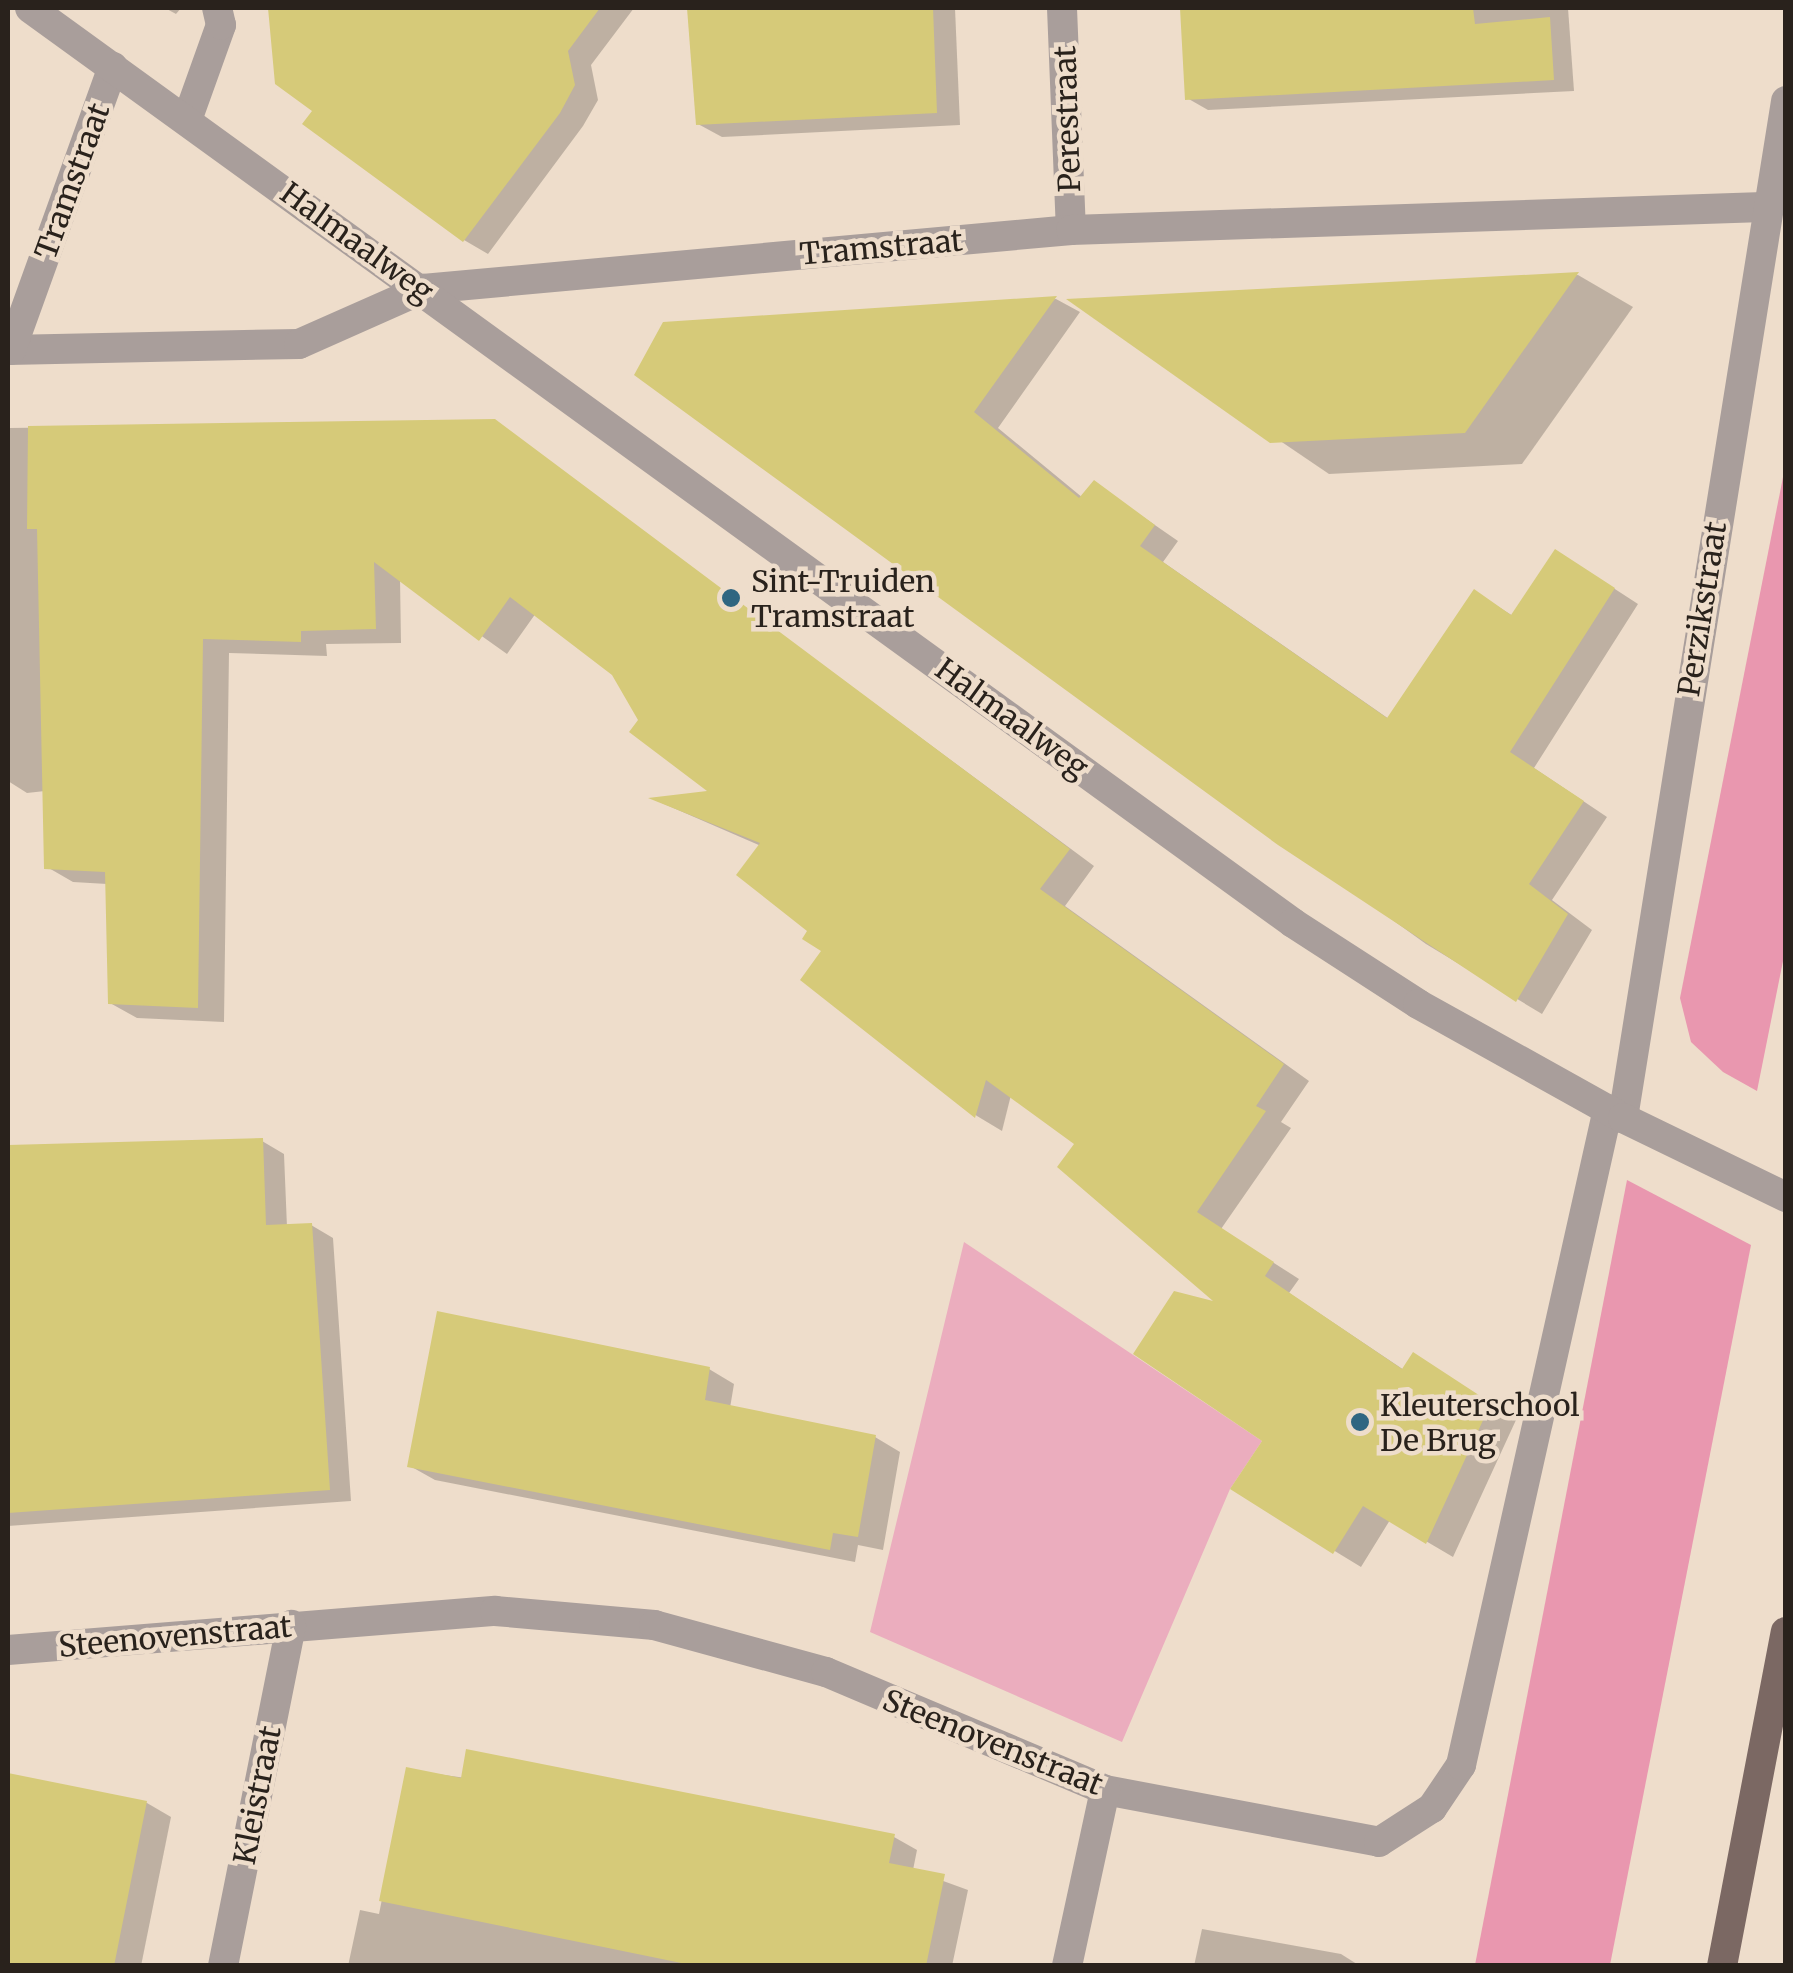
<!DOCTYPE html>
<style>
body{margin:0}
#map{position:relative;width:1793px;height:1973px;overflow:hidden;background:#eeddcb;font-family:Merriweather,serif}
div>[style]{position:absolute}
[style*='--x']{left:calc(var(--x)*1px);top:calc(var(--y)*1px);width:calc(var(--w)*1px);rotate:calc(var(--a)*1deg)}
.green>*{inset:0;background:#ebadbe}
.forest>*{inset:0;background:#e997af}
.shadow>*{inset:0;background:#0003}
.building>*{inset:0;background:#d6ca79}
.minor>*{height:30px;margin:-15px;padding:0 15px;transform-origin:15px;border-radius:15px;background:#a99e9b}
.tertiary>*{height:30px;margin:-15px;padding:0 15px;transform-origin:15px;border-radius:15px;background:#a99e9b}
.primary>*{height:30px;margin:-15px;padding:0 15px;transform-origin:15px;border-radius:15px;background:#7b6863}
.dots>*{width:28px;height:28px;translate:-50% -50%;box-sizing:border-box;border:5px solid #eeddcb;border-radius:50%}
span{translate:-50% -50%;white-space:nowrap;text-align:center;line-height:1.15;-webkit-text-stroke:9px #eeddcb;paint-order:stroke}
.street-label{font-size:30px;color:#29221c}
.poi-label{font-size:30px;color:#29221c}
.left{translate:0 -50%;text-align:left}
.frame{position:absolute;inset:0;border:10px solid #29221c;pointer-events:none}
</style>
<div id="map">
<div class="green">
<div style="clip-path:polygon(964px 1242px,1262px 1441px,1230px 1489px,1122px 1742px,870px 1632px)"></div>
</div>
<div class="forest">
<div style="clip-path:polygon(1785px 467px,1786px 946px,1757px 1091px,1723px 1072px,1691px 1042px,1680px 998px)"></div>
<div style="clip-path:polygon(1627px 1180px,1751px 1245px,1610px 1965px,1475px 1965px)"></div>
</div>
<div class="shadow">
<div style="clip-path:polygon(165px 8px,181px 8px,176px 14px)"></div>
<div style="clip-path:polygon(306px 8px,634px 8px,591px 65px,598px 100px,583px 126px,488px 254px,464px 240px,321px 104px)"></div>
<div style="clip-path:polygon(689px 8px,955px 8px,960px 125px,722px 137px,698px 124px)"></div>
<div style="clip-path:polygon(1183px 8px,1568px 8px,1574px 91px,1208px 110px,1187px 98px)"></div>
<div style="clip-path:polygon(1578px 275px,1633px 307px,1522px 464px,1329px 474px,1074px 301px)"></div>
<div style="clip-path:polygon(1056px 299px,1080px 312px,998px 428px,1083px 498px,1094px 483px,1178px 541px,1163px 562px,1389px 719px,1475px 592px,1513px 616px,1581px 567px,1638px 604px,1534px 768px,1607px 817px,1552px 900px,1592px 930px,1542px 1014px,1426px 944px,637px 375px,664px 325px)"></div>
<div style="clip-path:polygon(494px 422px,1094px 866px,1065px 906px,1309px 1081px,1281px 1122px,1291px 1128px,1221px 1229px,1299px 1279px,1289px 1293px,1404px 1370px,1440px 1371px,1516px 1420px,1453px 1557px,1390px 1520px,1361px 1567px,1233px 1489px,1266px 1440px,1223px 1306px,1077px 1144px,1011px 1095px,1002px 1131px,977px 1116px,803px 979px,824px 950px,761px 846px,655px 800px,713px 793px,641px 721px,614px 673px,536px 613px,507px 654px,400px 578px,401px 643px,326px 644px,327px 656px,229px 653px,224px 1022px,137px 1018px,110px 1003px,107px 884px,73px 882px,47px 867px,45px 791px,27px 793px,8px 781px,8px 428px)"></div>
<div style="clip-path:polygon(262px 1141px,284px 1154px,287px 1227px,311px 1225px,333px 1238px,351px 1501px,8px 1526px,8px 1147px)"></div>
<div style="clip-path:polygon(709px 1369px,734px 1384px,730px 1408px,875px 1437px,900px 1452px,883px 1550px,858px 1545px,855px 1562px,435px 1480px,410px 1466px)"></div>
<div style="clip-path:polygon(408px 1770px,894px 1837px,917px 1850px,913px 1870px,968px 1890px,952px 1966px,348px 1966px,360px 1910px,379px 1914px)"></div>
<div style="clip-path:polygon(8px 1776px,147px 1803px,171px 1817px,141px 1966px,8px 1966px)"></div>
<div style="clip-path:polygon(1202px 1929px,1341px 1954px,1360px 1966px,1194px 1966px)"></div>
</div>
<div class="building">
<div style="clip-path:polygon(268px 8px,600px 8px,568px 51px,575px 85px,560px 113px,463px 242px,302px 124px,312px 111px,275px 84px)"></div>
<div style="clip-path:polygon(687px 8px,933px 8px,937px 113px,696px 125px)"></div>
<div style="clip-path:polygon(1180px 8px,1473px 8px,1475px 24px,1550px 17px,1554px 80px,1185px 100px)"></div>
<div style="clip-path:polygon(1579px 272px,1465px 433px,1270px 443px,1066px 299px)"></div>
<div style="clip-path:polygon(1057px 296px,974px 412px,1079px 498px,1094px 480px,1155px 525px,1140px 546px,1387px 718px,1474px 589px,1511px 615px,1555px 549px,1615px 588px,1510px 752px,1584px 801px,1529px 884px,1568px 914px,1516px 1002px,1278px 845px,634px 375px,663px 322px)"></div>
<div style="clip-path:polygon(495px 419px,1070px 849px,1040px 889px,1284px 1064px,1256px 1106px,1266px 1111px,1197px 1212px,1274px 1262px,1265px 1276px,1402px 1369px,1413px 1352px,1491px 1403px,1426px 1544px,1363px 1506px,1333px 1554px,1230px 1489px,1262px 1441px,1133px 1354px,1174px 1291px,1213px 1301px,1057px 1167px,1074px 1144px,986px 1080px,975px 1118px,800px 980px,821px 951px,802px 939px,807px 931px,736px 875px,760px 843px,648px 798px,707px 791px,629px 732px,638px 720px,612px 675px,510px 597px,479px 641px,374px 562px,376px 629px,301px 631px,301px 642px,203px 639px,198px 1008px,108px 1004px,105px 872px,44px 869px,37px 529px,27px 529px,28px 426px)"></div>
<div style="clip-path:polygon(263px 1138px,266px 1225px,312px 1223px,330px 1490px,8px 1513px,8px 1145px)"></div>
<div style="clip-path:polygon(437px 1311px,710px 1367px,705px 1400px,876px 1435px,858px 1537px,833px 1533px,830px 1550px,407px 1467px)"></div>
<div style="clip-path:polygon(466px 1749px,895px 1834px,889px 1863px,945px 1874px,926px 1966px,696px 1966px,379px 1901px,406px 1767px,461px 1778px)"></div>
<div style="clip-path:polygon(8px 1773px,147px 1801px,114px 1966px,8px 1966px)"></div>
</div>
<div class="minor">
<div style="--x:1062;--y:8;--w:222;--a:87.7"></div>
<div style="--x:187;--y:120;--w:101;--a:-70.3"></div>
<div style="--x:221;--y:25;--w:17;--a:-103"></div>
<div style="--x:8;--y:350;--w:291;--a:-1.2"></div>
<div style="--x:299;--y:344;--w:136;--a:-23.9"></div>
<div style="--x:423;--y:289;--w:651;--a:-5.2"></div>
<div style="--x:1071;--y:230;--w:693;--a:-1.9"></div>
<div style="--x:11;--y:350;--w:301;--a:-70.2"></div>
<div style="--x:1623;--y:1118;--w:1030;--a:-80.89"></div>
<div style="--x:8;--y:1650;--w:489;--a:-4.6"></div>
<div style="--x:495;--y:1611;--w:160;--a:5"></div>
<div style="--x:654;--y:1625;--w:178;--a:15.3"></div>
<div style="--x:826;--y:1672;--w:303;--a:22.9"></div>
<div style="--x:1105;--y:1790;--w:279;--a:10.7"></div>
<div style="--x:1379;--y:1842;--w:63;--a:-32.7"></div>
<div style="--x:1432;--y:1808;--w:52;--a:-56"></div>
<div style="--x:1461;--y:1765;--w:672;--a:-77.37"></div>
<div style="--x:223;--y:1966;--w:348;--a:-78.7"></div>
<div style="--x:1067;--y:1966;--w:180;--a:-77.8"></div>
</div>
<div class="tertiary">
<div style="--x:30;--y:8;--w:1560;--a:35.92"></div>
<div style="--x:1293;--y:923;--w:149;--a:32.9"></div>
<div style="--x:1418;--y:1004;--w:235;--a:29.1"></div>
<div style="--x:1623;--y:1118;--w:181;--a:25.9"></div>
</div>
<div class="primary">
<div style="--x:1722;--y:1966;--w:340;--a:-79.2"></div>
</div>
<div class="dots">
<div style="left:731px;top:598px;background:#306681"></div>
<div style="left:1360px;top:1422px;background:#306681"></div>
</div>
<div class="street-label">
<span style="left:1067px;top:119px;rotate:-92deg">Perestraat</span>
<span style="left:72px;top:181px;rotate:-70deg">Tramstraat</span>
<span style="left:357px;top:242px;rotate:36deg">Halmaalweg</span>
<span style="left:881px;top:247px;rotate:-5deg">Tramstraat</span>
<span style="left:1702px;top:609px;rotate:-81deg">Perzikstraat</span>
<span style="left:1012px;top:718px;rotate:36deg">Halmaalweg</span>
<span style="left:175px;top:1636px;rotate:-5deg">Steenovenstraat</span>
<span style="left:993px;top:1742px;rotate:22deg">Steenovenstraat</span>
<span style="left:257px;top:1795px;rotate:-79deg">Kleistraat</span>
</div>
<div class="poi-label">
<span class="left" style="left:751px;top:598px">Sint-Truiden<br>Tramstraat</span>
<span class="left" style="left:1380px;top:1422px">Kleuterschool<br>De Brug</span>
</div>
<div class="frame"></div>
</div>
